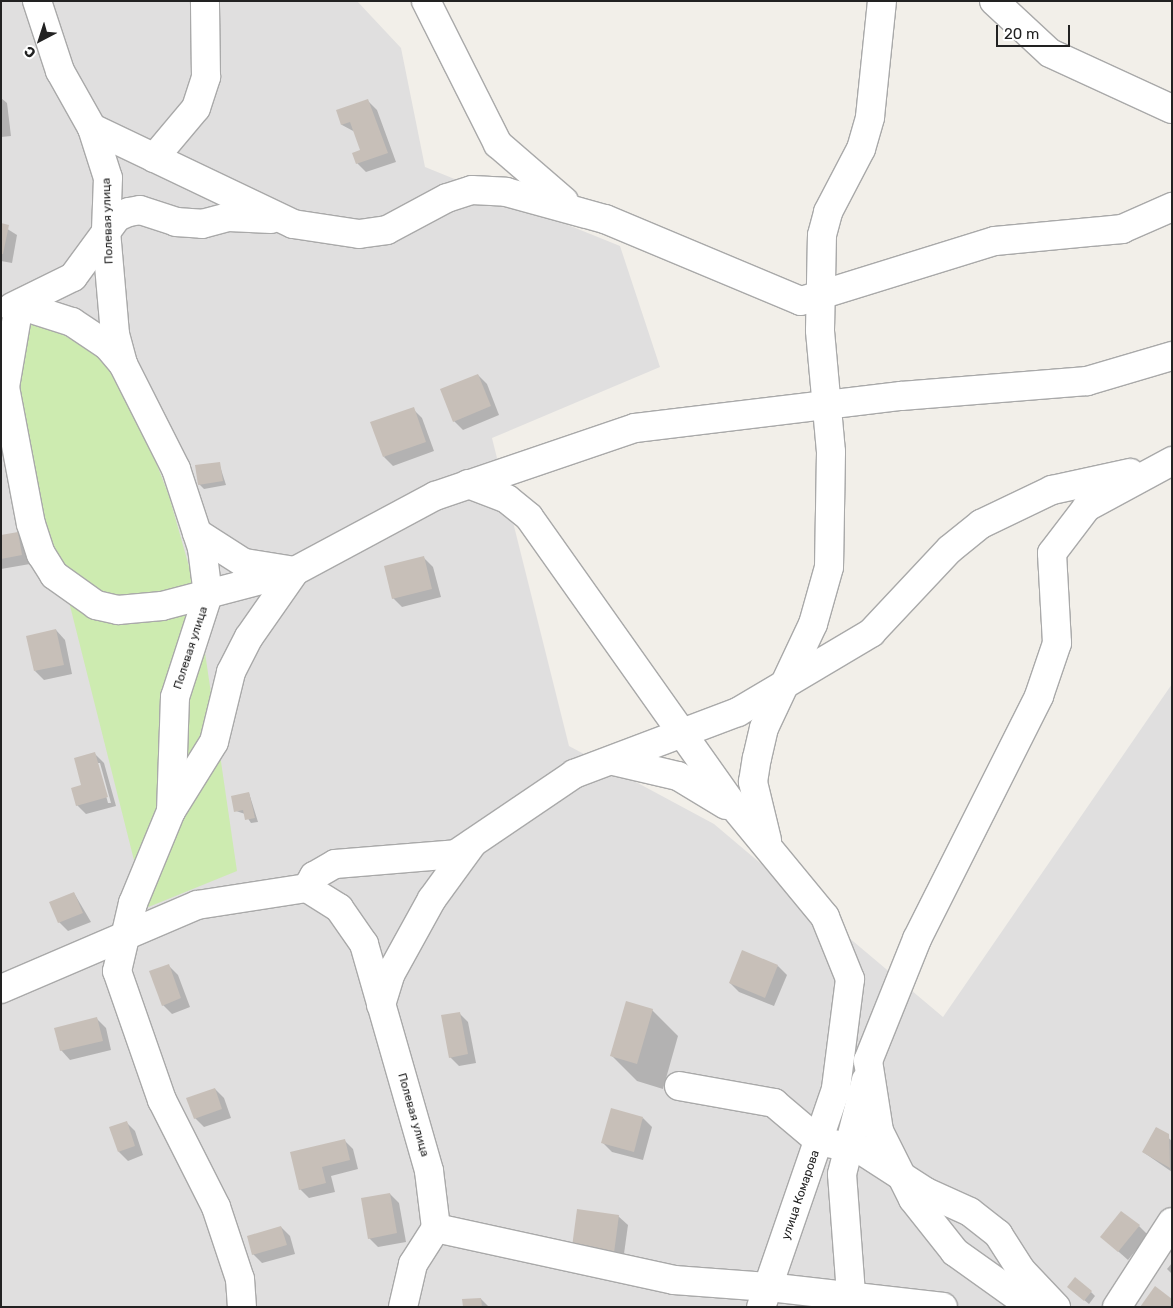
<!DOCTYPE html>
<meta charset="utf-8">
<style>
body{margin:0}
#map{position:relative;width:1173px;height:1308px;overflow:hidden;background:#f2efe9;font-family:Rubik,sans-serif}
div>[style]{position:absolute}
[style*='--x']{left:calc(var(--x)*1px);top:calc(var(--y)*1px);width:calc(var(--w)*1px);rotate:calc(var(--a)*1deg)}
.residential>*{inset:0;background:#e0dfdf}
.grass>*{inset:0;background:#cdebb0}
.shadow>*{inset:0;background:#0003}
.building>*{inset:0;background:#c7bfb8}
.roads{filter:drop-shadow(1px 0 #a9a9a9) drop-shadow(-1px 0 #a9a9a9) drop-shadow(0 1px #a9a9a9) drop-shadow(0 -1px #a9a9a9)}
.minor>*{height:28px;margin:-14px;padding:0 14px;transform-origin:14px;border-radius:14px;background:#fff}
span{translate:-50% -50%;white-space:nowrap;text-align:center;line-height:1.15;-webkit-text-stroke:4px #fff;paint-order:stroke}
.street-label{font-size:12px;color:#222}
.frame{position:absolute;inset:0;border:2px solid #222;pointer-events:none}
.north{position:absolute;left:15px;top:15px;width:50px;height:50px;-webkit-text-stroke:4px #fff;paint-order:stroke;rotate:220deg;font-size:14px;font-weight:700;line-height:20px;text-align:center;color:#222}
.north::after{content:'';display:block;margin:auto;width:18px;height:22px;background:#222;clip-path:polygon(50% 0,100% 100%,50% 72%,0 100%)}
.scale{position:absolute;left:996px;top:25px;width:74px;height:22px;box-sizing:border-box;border:2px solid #222;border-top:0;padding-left:6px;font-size:15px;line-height:18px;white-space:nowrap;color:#222;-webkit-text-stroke:4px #fff;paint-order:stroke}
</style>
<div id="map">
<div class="residential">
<div style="clip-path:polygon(1px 1px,357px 1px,401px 48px,425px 167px,620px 246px,660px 367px,492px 438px,569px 746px,714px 824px,943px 1017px,1172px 684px,1172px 1307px,1px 1307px)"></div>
</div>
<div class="grass">
<div style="clip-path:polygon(38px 320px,106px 360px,138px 416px,169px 496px,196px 591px,237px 871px,146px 908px,58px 558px,44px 527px,13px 381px,24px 328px)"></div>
</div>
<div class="shadow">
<div style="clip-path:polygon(1px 98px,7px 103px,11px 136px,1px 137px)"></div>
<div style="clip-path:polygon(368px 101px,377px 110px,396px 162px,366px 172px,357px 163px,362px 150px,355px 132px,342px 125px,338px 111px)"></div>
<div style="clip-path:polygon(1px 225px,17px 235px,12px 263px,1px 261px)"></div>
<div style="clip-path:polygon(478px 375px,487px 384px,499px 415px,463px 430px,454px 421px)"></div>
<div style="clip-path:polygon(413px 409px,422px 418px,434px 451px,393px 466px,384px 457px)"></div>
<div style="clip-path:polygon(219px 463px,226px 485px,204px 489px,199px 484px)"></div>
<div style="clip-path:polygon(18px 534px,27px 543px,30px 564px,1px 569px,1px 536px)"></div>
<div style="clip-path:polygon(424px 558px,433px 567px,441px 597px,402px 607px,393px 598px)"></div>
<div style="clip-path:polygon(56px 630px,65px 640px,72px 674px,44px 680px,35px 671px)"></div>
<div style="clip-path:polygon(evenodd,95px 754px,104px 763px,116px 806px,86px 814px,77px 805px,95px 754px,97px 763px,100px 763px,111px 803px,108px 803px,97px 763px)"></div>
<div style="clip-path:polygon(249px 793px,258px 822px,251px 823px,245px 814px,236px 811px)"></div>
<div style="clip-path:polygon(74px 893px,91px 922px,68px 931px,59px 922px)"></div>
<div style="clip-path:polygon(169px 966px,178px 975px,190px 1007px,172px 1014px,163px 1005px)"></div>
<div style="clip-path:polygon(778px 966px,787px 975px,774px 1006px,739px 992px,730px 983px)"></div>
<div style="clip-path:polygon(652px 1010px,678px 1036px,663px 1089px,637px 1081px,611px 1055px)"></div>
<div style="clip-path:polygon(459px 1013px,468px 1022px,476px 1063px,459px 1066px,450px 1057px)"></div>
<div style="clip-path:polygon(97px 1019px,106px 1028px,111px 1050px,70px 1060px,61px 1050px)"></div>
<div style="clip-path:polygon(215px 1089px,224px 1098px,231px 1118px,204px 1127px,195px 1118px)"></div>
<div style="clip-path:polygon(643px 1118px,652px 1127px,643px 1160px,612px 1152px,603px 1143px)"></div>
<div style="clip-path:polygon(126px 1122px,135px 1131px,143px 1155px,128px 1161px,119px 1152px)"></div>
<div style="clip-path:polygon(1156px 1128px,1172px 1141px,1172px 1172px,1143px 1152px)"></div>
<div style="clip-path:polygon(344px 1140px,353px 1149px,358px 1169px,331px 1176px,335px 1192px,309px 1198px,300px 1189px)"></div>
<div style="clip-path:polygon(390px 1194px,399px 1203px,406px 1242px,378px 1247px,369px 1238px)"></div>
<div style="clip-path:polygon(618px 1216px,628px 1225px,623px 1261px,582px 1256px)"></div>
<div style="clip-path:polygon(1139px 1226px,1148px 1235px,1128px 1260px,1102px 1237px)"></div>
<div style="clip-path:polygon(281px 1227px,290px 1236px,295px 1254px,262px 1263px,253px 1254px)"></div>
<div style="clip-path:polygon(1172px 1263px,1172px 1274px,1167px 1269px)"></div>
<div style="clip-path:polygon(1073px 1291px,1091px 1292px,1095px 1296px,1089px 1304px)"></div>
<div style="clip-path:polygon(481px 1299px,489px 1307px,464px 1307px)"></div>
</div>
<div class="building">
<div style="clip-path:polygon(368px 99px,388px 153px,356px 164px,352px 153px,360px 150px,350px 122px,341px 125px,336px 110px)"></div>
<div style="clip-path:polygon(1px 223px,9px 225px,3px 254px,1px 254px)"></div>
<div style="clip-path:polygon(478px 374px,491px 406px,453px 422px,440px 389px)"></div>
<div style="clip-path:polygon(414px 407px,426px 442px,383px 457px,370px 422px)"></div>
<div style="clip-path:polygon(220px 462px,223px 481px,198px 485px,195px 465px)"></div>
<div style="clip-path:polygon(18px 532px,22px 555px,1px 559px,1px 535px)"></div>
<div style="clip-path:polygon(424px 556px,432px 589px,392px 599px,384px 566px)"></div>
<div style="clip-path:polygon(56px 629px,64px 665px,34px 671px,26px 636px)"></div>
<div style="clip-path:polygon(95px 752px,108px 797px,76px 806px,71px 788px,81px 785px,74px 758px)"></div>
<div style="clip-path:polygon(249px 792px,255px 818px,245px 820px,243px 810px,234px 812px,231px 796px)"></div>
<div style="clip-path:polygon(74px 892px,83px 913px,58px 923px,49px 902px)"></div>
<div style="clip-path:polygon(742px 950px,778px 965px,765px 998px,729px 983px)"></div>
<div style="clip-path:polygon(169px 964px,181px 998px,162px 1006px,149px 971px)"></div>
<div style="clip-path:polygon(626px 1001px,653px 1009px,637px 1064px,610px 1056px)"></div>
<div style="clip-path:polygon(460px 1012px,468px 1054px,449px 1058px,441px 1015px)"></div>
<div style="clip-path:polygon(97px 1017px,103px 1041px,60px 1051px,54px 1028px)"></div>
<div style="clip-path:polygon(215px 1088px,222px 1109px,194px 1119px,186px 1098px)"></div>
<div style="clip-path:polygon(611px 1108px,643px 1117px,634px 1152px,601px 1143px)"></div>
<div style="clip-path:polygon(127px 1121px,135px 1146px,118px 1152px,109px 1127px)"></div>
<div style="clip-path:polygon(1156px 1127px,1169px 1134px,1170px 1168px,1142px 1152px)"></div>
<div style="clip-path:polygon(345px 1139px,350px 1160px,322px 1167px,326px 1183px,299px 1190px,290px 1152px)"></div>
<div style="clip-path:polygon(390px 1193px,397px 1233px,368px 1239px,361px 1198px)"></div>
<div style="clip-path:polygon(577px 1209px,619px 1215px,614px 1253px,572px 1247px)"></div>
<div style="clip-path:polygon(1121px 1211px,1140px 1225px,1118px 1252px,1100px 1237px)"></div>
<div style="clip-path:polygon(281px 1226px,287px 1245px,252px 1255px,247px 1236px)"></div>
<div style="clip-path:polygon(1075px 1277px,1092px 1291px,1084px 1301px,1067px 1287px)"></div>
<div style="clip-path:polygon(1155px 1286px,1172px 1299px,1172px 1307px,1140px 1307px)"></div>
<div style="clip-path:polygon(481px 1298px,482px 1307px,463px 1307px,462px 1299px)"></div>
</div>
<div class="roads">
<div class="minor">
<div style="--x:37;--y:1;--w:74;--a:71.8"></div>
<div style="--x:60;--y:71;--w:65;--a:60.7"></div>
<div style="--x:92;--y:128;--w:52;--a:72.3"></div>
<div style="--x:108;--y:178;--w:53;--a:92.2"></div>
<div style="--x:106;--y:231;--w:103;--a:85"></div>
<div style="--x:115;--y:334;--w:31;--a:75"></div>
<div style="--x:123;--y:364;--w:118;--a:63.2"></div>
<div style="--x:176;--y:469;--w:83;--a:71.8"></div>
<div style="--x:202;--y:548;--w:47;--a:82.7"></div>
<div style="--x:208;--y:595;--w:107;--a:107.9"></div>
<div style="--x:175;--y:697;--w:114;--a:92"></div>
<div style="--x:171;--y:811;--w:100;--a:112.4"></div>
<div style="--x:133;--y:903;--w:70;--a:103.2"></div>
<div style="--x:117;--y:971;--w:137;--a:70.8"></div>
<div style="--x:162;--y:1100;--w:120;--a:63.2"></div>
<div style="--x:216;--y:1207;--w:76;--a:71.6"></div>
<div style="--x:240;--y:1279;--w:28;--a:86"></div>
<div style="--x:426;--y:1;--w:160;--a:63.3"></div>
<div style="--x:498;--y:144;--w:87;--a:40.8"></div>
<div style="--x:994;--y:1;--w:76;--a:42.9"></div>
<div style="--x:1050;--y:53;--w:134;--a:24.7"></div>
<div style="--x:92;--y:128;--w:223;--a:25.5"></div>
<div style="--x:293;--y:224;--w:67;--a:8.6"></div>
<div style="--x:359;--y:234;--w:28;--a:-8"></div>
<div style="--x:387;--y:230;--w:68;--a:-28.1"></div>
<div style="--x:447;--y:198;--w:26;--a:-18"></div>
<div style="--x:472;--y:190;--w:34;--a:3"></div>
<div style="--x:506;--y:192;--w:103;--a:15.3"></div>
<div style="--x:605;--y:219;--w:212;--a:22.7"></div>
<div style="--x:801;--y:301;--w:203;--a:-17.2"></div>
<div style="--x:995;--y:241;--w:128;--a:-5.4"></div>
<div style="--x:1122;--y:229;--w:55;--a:-23.7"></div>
<div style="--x:154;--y:158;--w:65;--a:-50"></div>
<div style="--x:196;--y:108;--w:33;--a:-72"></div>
<div style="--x:206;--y:77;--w:76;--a:-90.8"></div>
<div style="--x:12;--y:307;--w:68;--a:-26.2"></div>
<div style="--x:73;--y:277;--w:74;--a:-53.7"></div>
<div style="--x:117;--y:217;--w:13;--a:-23"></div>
<div style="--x:129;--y:212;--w:11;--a:-10"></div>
<div style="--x:140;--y:210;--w:38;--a:18"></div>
<div style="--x:176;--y:222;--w:26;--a:4"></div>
<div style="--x:202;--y:224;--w:28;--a:-15"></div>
<div style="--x:229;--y:217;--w:42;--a:2.7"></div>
<div style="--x:123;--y:364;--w:23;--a:-130"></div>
<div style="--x:108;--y:346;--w:43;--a:-146.3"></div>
<div style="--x:72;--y:322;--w:56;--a:-162.2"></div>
<div style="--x:19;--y:305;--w:83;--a:99.7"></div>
<div style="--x:5;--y:387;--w:139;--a:79.3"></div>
<div style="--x:31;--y:524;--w:32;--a:72"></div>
<div style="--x:41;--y:554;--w:25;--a:58"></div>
<div style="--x:54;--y:575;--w:52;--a:35.5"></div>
<div style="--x:96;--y:605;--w:23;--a:13"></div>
<div style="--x:118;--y:610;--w:44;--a:-5.2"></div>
<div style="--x:162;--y:606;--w:138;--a:-14.7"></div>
<div style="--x:295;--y:571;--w:159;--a:-28.2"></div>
<div style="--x:435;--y:496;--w:211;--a:-18.8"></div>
<div style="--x:635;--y:428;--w:268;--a:-6.9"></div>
<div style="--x:901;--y:396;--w:187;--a:-4.6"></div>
<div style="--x:1087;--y:381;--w:89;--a:-16.4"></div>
<div style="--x:468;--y:484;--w:42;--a:21"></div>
<div style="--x:507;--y:499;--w:28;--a:39"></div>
<div style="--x:529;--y:517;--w:352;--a:54.7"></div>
<div style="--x:732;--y:804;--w:146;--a:50.5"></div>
<div style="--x:825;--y:917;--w:67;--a:68"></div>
<div style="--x:850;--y:979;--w:111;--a:97.3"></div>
<div style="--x:836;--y:1089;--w:209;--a:109"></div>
<div style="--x:768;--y:1287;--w:176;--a:6.5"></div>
<div style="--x:614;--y:761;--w:66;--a:13.2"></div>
<div style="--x:678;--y:776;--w:56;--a:31.1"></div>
<div style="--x:171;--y:811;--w:81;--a:-58.1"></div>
<div style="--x:214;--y:742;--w:72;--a:-76.3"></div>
<div style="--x:231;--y:672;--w:39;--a:-63"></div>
<div style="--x:249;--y:637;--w:80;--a:-55.1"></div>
<div style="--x:295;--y:571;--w:52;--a:-171.1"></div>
<div style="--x:244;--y:563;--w:56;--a:-147.4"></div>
<div style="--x:767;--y:840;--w:60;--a:-103.6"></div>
<div style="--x:753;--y:782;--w:24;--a:-81"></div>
<div style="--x:757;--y:758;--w:31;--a:-77"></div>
<div style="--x:764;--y:728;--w:115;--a:-64.8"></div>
<div style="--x:813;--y:624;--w:59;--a:-74.3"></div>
<div style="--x:829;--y:567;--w:115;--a:-89"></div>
<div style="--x:831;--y:452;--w:122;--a:-95.2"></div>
<div style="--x:820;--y:330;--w:95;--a:-88.8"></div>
<div style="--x:822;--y:235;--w:24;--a:-75"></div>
<div style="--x:828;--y:212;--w:71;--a:-62.4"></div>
<div style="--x:861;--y:149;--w:33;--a:-74"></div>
<div style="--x:870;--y:117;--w:117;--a:-84.1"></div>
<div style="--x:307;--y:888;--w:14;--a:-60"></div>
<div style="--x:314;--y:876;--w:24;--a:-30"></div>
<div style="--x:335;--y:864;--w:121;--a:-4.7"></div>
<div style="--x:456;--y:854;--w:143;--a:-34.1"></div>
<div style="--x:574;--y:774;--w:175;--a:-20.7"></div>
<div style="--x:738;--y:712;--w:155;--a:-30.7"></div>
<div style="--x:871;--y:633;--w:115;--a:-46.8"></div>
<div style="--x:950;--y:549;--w:40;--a:-39"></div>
<div style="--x:981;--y:524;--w:79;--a:-25.6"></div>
<div style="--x:1052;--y:490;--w:80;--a:-12.3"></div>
<div style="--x:1;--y:989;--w:213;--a:-23.2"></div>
<div style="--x:197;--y:905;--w:111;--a:-8.8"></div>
<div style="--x:307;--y:888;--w:38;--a:32"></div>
<div style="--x:339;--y:908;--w:44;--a:55.2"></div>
<div style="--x:364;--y:944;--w:236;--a:74"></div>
<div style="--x:429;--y:1171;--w:57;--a:83"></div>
<div style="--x:436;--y:1228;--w:244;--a:12.3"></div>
<div style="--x:674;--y:1280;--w:94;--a:4.3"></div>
<div style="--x:768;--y:1287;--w:21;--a:109"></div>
<div style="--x:381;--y:1005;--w:31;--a:-73"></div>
<div style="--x:390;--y:975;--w:87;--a:-61.1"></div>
<div style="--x:432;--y:899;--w:68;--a:-54"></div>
<div style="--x:679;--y:1086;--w:97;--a:10.1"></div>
<div style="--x:774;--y:1103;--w:59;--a:40.2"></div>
<div style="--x:819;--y:1141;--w:43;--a:12.1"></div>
<div style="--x:861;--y:1150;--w:77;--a:32.9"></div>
<div style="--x:926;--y:1192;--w:48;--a:24.4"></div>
<div style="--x:970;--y:1212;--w:36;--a:38"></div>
<div style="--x:998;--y:1234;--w:43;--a:57.4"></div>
<div style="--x:1021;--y:1270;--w:51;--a:46.6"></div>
<div style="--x:403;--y:1307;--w:44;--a:-76.9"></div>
<div style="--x:413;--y:1264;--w:43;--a:-57.4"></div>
<div style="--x:852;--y:1307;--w:133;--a:-94.3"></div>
<div style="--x:842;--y:1174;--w:97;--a:-75.7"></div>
<div style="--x:1032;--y:1307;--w:95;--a:-144.5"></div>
<div style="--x:955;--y:1252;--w:68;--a:-128.4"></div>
<div style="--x:913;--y:1199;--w:76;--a:-116.6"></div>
<div style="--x:879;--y:1131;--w:71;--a:-98.9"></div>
<div style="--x:868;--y:1061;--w:131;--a:-68.1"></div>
<div style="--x:917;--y:939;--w:272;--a:-63.3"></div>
<div style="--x:1039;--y:696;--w:56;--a:-71.2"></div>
<div style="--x:1057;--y:643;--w:90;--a:-93.2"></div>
<div style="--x:1052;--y:553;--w:58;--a:-52.7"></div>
<div style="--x:1087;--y:507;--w:97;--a:-28.4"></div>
<div style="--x:1117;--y:1307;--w:101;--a:-57.1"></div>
</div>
</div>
<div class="street-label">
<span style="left:108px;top:221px;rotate:-92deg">Полевая улица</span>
<span style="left:191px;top:648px;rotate:-72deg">Полевая улица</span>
<span style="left:413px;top:1115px;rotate:74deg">Полевая улица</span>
<span style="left:801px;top:1195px;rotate:-71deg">улица Комарова</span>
</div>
<div class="frame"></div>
<div class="north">С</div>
<div class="scale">20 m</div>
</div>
